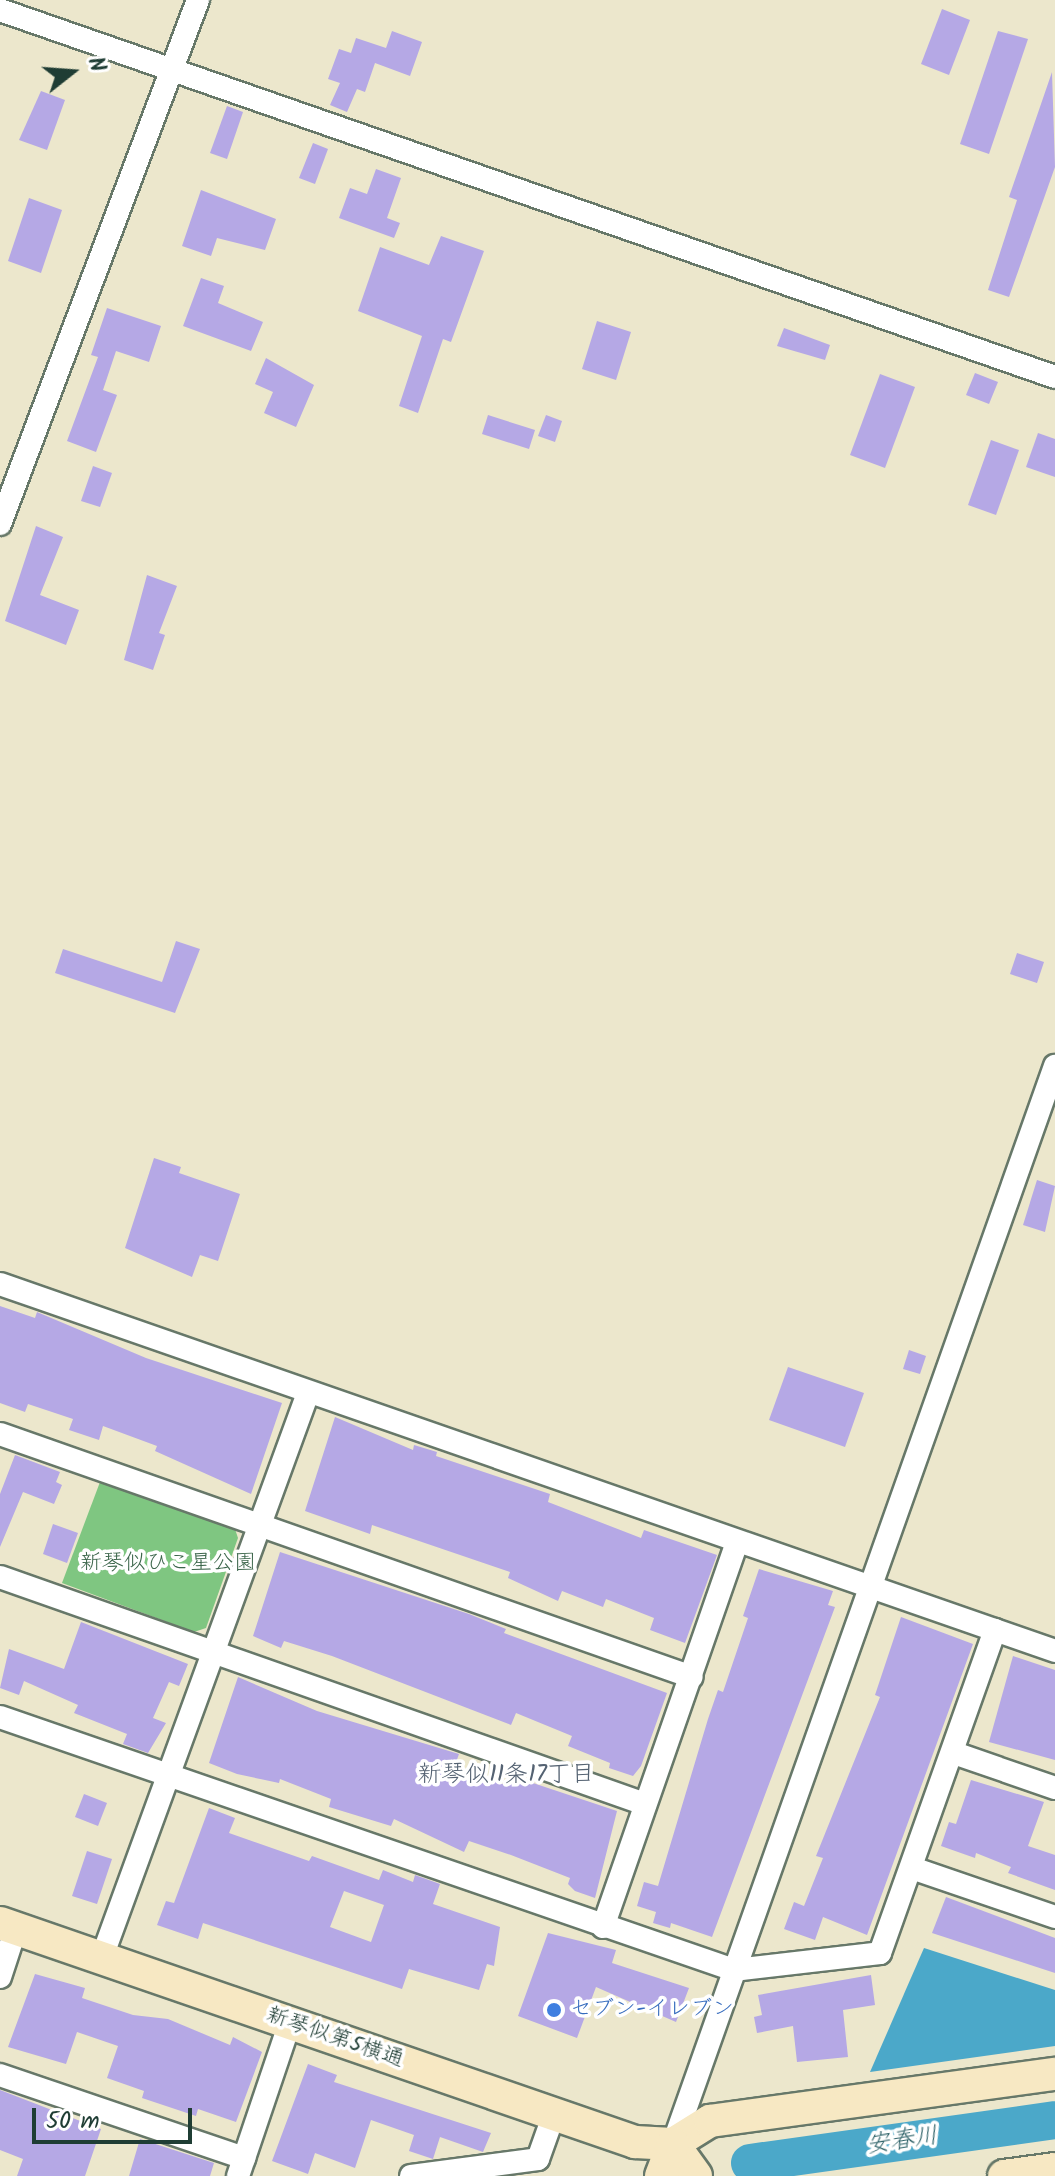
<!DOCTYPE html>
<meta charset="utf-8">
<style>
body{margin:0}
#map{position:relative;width:1055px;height:2176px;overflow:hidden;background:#ece7cc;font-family:Kalam,"Klee One",sans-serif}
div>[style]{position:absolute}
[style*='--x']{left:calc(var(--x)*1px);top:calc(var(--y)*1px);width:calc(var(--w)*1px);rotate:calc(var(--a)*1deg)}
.green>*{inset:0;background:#7fc681}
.water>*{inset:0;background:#4ba8c9}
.river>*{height:38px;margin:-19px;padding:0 19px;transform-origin:19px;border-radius:19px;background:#4ba8c9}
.building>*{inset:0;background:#b5a8e5}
.roads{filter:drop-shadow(2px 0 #677869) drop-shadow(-2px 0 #677869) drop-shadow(0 2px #677869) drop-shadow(0 -2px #677869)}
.street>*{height:22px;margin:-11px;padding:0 11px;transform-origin:11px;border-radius:11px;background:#fff}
.secondary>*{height:32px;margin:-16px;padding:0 16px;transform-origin:16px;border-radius:16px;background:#f7e8c3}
.dots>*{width:22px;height:22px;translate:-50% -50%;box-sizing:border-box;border:4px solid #fff;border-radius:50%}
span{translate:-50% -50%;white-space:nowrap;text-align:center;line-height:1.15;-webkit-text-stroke:7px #fff;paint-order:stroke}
.park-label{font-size:22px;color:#3c664b}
.shop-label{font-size:22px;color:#366cbe}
.left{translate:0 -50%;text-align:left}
.street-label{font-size:22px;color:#1f3d34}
.neighbourhood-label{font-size:24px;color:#546272}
.water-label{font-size:24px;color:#2e6268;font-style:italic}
.north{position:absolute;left:32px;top:32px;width:80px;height:80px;-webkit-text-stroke:6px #fff;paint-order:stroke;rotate:73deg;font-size:22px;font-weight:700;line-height:32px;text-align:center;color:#1f3d34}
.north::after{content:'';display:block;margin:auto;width:28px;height:36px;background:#1f3d34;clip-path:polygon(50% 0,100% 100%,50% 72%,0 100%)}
.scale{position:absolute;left:32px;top:2108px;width:160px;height:36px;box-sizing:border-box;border:4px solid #1f3d34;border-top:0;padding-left:10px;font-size:24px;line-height:28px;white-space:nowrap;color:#1f3d34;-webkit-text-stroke:6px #fff;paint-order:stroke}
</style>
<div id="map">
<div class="green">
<div style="clip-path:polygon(100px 1482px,235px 1529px,238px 1538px,206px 1628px,194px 1632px,62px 1583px)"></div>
</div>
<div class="water">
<div style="clip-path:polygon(924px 1948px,1055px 1990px,1055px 2046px,870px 2072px)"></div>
</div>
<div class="river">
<div style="--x:750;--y:2163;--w:308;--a:-8"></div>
</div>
<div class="building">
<div style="clip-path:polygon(942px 9px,970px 20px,949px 75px,921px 64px)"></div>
<div style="clip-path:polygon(392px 31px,422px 42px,410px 76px,375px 63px,365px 92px,357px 89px,347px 112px,330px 105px,340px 83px,328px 79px,339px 49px,351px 53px,356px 38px,386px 48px)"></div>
<div style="clip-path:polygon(998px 31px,1028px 39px,989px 154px,960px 144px)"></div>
<div style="clip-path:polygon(1052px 72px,1055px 167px,1009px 297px,988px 290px,1017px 200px,1009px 197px)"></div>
<div style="clip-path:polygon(41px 91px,65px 100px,47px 150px,19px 140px)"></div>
<div style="clip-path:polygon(227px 106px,243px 112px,227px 159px,210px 153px)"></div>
<div style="clip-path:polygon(313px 143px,328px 149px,315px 184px,299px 178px)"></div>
<div style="clip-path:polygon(376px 169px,401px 178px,387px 218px,400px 223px,394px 238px,339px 218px,350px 188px,367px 194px)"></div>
<div style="clip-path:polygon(201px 190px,276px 219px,265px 250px,217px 238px,211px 256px,182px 246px)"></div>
<div style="clip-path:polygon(29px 198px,62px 210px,41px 273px,8px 261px)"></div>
<div style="clip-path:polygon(441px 236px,484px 251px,451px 342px,443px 339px,418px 413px,399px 406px,422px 336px,358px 311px,380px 247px,429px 265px)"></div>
<div style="clip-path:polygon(201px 278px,224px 286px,218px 303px,263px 322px,251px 351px,183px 326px)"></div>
<div style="clip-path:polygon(107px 308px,161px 326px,149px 362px,116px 351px,103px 390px,117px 395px,96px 452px,67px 441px,98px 357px,91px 355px)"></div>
<div style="clip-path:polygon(597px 321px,631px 332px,616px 380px,582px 369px)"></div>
<div style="clip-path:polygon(784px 328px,830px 345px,825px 360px,777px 346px)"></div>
<div style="clip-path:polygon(266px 358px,314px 385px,296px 427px,264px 413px,273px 392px,255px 384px)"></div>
<div style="clip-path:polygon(975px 373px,998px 382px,989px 404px,966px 395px)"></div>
<div style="clip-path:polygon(880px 374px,915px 387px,885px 468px,850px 455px)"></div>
<div style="clip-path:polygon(488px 415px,535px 430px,529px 449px,482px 434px)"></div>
<div style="clip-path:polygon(546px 415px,562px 421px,555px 442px,538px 436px)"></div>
<div style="clip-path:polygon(1038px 433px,1055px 439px,1055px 477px,1026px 467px)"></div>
<div style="clip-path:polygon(991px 440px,1019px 450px,996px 515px,968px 505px)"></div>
<div style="clip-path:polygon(93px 466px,112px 473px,100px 507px,81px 501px)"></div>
<div style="clip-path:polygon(36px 526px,63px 537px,40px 595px,79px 610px,66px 645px,5px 621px)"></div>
<div style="clip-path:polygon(147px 575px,177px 586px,159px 633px,165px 635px,153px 670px,124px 660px)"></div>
<div style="clip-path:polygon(176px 941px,200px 949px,175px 1013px,55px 973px,63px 949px,162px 982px)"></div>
<div style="clip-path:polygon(1017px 953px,1044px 962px,1037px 983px,1010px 974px)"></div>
<div style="clip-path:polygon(154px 1158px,181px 1167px,179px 1173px,240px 1194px,218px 1261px,200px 1255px,192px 1277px,125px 1248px)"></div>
<div style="clip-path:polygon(1037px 1180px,1055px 1186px,1045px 1232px,1023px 1225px)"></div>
<div style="clip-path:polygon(0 1306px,35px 1318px,37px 1312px,146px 1358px,282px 1403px,251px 1494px,155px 1451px,157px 1446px,103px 1426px,99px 1440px,69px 1430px,73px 1419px,28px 1404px,25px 1412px,0 1403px)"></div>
<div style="clip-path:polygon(909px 1350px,926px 1356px,920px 1374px,903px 1369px)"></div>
<div style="clip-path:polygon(788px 1367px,864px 1393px,845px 1447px,769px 1420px)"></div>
<div style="clip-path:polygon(335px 1417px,413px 1450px,414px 1445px,437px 1452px,436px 1456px,550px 1494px,548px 1502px,641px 1538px,644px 1530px,717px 1555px,685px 1643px,650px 1630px,654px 1618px,606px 1599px,603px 1607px,562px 1591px,558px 1601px,508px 1578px,510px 1572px,372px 1525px,370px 1534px,305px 1511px)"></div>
<div style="clip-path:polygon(15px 1455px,60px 1472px,56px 1482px,62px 1485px,54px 1504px,23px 1492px,0 1547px,0 1494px)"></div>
<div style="clip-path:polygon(53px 1524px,78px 1533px,67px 1563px,43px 1554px)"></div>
<div style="clip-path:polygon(280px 1552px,469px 1614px,506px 1629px,504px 1633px,667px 1693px,641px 1766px,633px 1776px,609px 1768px,610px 1763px,568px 1746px,572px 1736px,516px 1713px,511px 1725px,332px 1656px,284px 1641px,281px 1648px,253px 1636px)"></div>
<div style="clip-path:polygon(759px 1569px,833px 1591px,828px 1605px,835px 1607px,712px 1937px,671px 1923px,670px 1928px,653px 1923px,656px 1912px,637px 1906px,644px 1882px,658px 1886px,708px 1719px,718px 1690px,723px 1692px,748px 1618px,743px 1616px)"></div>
<div style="clip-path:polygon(901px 1617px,973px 1644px,867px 1935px,823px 1917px,815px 1940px,784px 1929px,794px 1902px,804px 1906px,823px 1858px,816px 1856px,880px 1697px,875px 1695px)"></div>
<div style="clip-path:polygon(81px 1622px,188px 1664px,179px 1686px,169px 1682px,153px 1718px,166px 1723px,148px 1753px,123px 1744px,127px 1734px,74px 1713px,78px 1705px,24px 1681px,19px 1695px,0 1688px,9px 1649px,64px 1669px)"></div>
<div style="clip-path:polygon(1013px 1656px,1055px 1670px,1055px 1760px,989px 1742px)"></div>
<div style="clip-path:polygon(238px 1677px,317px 1711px,459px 1754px,454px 1768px,509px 1786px,512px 1776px,617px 1811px,595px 1898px,575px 1891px,568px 1884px,570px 1878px,511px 1855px,469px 1841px,464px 1852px,394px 1819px,391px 1826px,329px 1807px,331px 1799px,280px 1779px,279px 1783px,237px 1774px,209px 1763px)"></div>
<div style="clip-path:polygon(971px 1780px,1044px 1802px,1028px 1846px,1055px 1855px,1055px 1890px,1008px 1873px,1011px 1867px,976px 1853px,975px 1858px,941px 1846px,949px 1822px,956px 1824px)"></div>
<div style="clip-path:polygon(84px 1794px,107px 1803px,98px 1826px,75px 1817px)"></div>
<div style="clip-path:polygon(evenodd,209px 1808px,235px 1818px,229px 1833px,309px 1861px,312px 1856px,379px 1880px,383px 1870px,413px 1882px,415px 1875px,440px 1884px,433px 1904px,500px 1927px,494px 1966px,487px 1964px,479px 1990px,409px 1969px,402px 1989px,203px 1923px,198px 1939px,157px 1925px,166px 1901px,174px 1903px,209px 1808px,344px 1891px,384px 1905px,371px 1942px,330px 1927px,344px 1891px)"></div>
<div style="clip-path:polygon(87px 1851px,112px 1859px,97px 1904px,72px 1896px)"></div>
<div style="clip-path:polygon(946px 1897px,1055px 1938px,1055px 1973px,932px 1933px)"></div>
<div style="clip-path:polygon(548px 1933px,616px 1950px,612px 1963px,689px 1988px,676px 2022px,596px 1987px,577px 2038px,518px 2016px)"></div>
<div style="clip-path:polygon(35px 1974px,85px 1988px,82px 1998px,133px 2015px,168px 2019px,230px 2045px,233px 2037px,262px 2052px,236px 2122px,198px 2109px,196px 2116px,142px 2098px,144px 2091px,107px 2078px,118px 2046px,77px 2032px,66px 2064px,8px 2047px)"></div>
<div style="clip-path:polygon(871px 1975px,875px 2005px,843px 2010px,848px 2057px,797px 2062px,793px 2026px,757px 2033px,754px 2017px,762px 2015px,758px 1995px)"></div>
<div style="clip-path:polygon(308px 2064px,337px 2075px,334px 2082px,491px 2133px,483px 2152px,440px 2137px,433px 2159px,409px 2151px,414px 2135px,371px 2120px,355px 2168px,315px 2153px,308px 2174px,272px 2161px)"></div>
<div style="clip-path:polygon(0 2090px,101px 2129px,85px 2176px,17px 2176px,23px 2159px,0 2150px)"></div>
<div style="clip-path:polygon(140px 2139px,214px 2163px,210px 2176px,129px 2176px)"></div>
</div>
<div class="roads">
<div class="street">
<div style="--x:0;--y:10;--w:1117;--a:19.18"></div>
<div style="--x:0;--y:524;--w:560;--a:-69.3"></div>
<div style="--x:0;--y:1284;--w:1117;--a:19.18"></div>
<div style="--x:0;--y:1434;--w:733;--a:19.35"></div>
<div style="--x:0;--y:1577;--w:684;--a:19.39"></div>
<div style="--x:0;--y:1717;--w:776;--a:19.02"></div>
<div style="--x:734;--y:1970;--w:147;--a:-6.6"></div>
<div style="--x:880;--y:1953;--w:343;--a:-70.4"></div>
<div style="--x:954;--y:1753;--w:107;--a:19.1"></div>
<div style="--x:912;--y:1868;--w:151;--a:18.9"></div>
<div style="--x:603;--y:1927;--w:408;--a:-70.8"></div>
<div style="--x:102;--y:1957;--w:600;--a:-69.94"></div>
<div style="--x:0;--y:1977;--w:52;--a:-71.9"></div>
<div style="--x:0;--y:2075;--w:258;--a:18.8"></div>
<div style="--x:673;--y:2144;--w:1144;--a:-70.49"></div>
<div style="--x:238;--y:2176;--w:163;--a:-71.3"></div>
<div style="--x:411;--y:2176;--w:128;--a:-7.6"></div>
<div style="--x:538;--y:2159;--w:48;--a:-70.4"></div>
</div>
<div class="secondary">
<div style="--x:0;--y:1923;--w:672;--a:19.03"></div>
<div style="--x:635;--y:2142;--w:38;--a:3"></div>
<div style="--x:673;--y:2144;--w:44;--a:-31.9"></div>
<div style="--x:710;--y:2121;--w:348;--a:-7.8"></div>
<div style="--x:673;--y:2144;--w:39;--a:54"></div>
<div style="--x:661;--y:2176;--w:34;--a:-69"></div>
<div style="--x:1004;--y:2176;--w:51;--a:-7.8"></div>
</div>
</div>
<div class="dots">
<div style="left:554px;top:2010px;background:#3f7fe0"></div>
</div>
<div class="park-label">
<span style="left:168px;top:1564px">新琴似ひこ星公園</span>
</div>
<div class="shop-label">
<span class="left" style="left:570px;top:2010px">セブン-イレブン</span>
</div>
<div class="street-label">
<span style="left:335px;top:2038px;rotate:19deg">新琴似第5横通</span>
</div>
<div class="neighbourhood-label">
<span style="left:506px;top:1775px">新琴似11条17丁目</span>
</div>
<div class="water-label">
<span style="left:902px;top:2141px;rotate:-8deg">安春川</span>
</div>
<div class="north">N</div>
<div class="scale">50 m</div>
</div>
